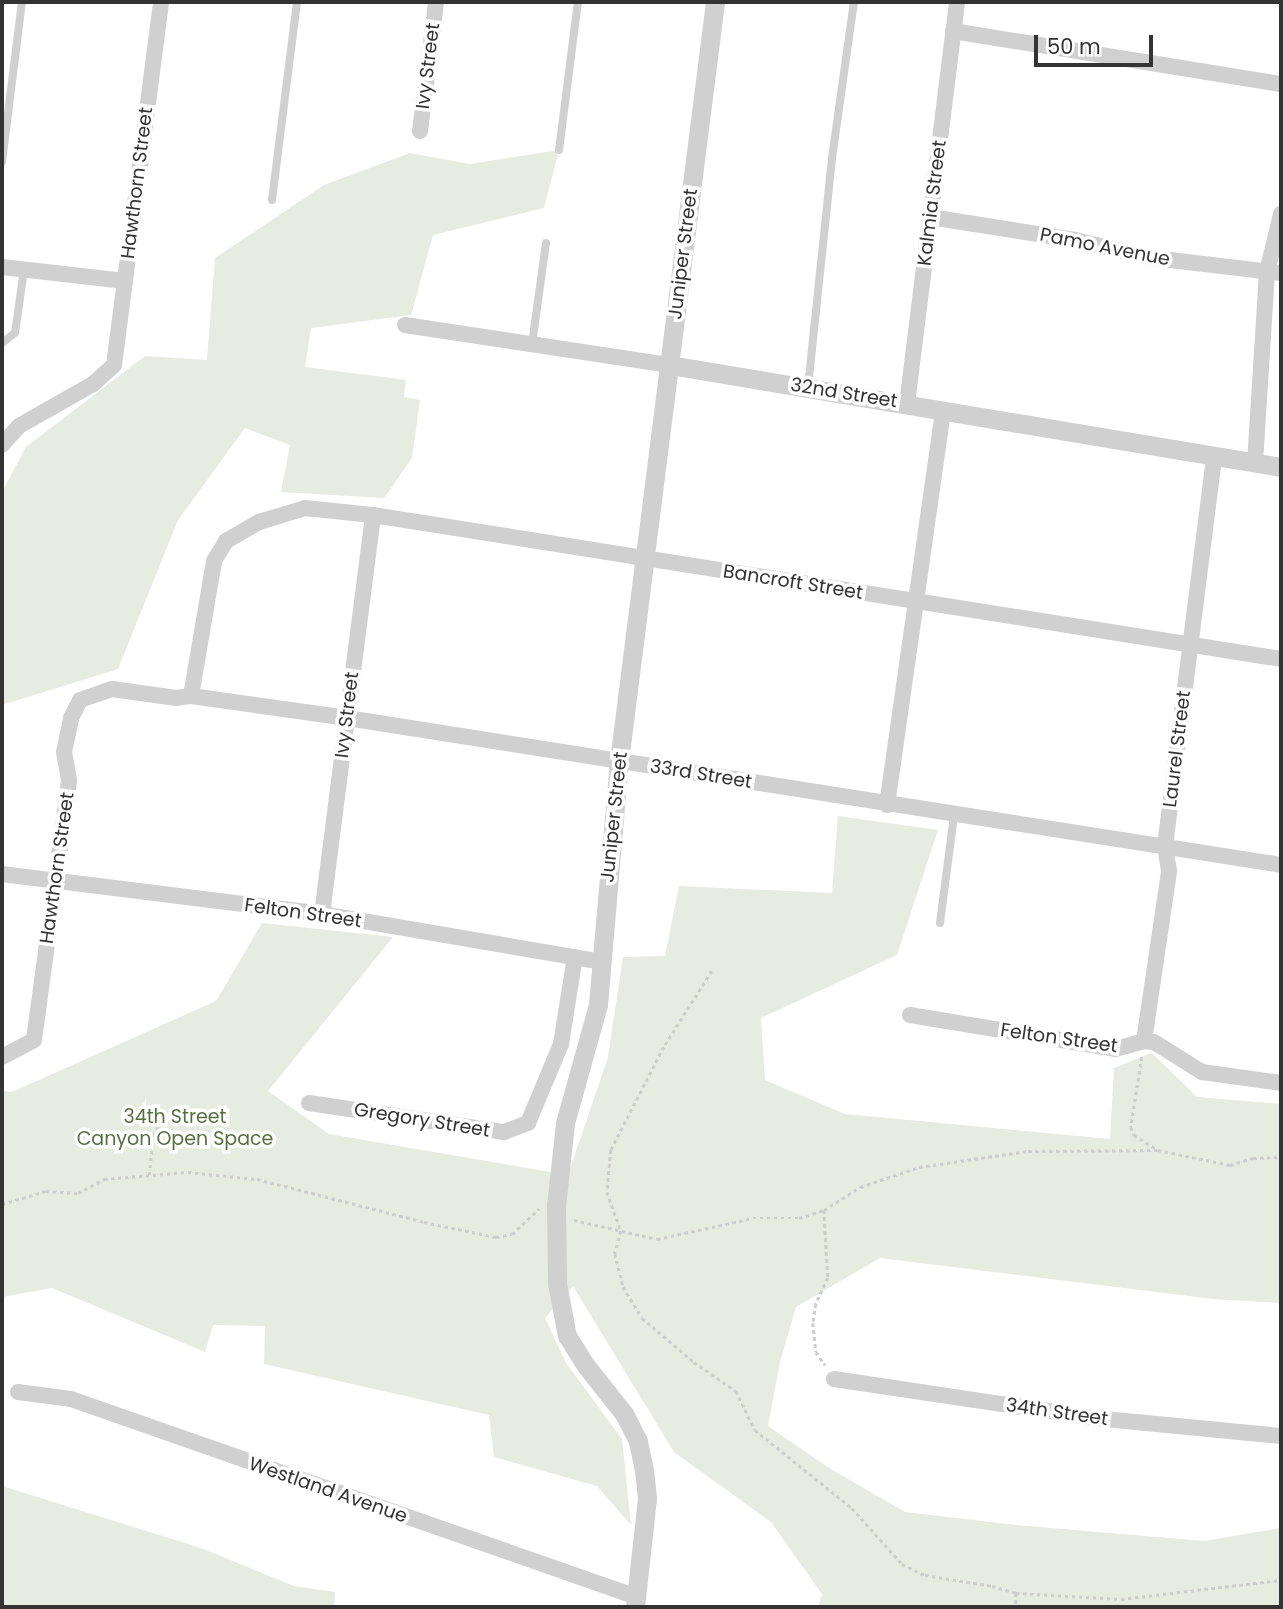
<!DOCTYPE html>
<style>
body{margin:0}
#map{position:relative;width:1283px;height:1609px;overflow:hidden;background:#fff;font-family:Poppins,sans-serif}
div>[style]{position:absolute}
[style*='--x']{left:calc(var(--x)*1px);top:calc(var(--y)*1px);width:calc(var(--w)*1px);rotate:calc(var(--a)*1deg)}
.green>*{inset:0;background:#e6ecdf}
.path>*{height:2.5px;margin-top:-1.25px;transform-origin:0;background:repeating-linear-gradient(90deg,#cdcdcd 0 3.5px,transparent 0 7px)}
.service>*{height:8px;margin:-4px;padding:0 4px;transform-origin:4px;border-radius:4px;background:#d0d0d0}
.minor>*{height:16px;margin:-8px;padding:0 8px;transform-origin:8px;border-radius:8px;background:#d0d0d0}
.tertiary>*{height:19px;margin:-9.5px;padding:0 9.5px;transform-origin:9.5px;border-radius:9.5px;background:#d0d0d0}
span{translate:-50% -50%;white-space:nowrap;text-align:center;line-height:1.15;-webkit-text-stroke:7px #fff;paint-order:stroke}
.street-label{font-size:19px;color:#333}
.park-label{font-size:19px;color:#56703f}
.frame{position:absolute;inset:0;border:4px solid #333;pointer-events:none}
.scale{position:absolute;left:1034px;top:35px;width:119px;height:32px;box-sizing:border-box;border:4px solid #333;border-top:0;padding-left:9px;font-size:21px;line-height:24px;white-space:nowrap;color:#333;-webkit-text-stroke:5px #fff;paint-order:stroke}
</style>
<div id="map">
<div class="green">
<div style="clip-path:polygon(559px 150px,544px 208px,433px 235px,411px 315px,311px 328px,305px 367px,406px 380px,404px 397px,420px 400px,412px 458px,384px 498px,281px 492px,290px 445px,245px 428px,178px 520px,118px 669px,2px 705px,2px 492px,26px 447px,145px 356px,207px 360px,215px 258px,324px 185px,410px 153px,470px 164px)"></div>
<div style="clip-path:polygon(838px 816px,938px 830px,897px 955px,761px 1018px,765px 1080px,845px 1114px,1110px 1139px,1114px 1068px,1152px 1053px,1197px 1097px,1281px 1104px,1281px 1303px,1213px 1299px,880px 1258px,796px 1307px,780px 1362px,768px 1426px,829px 1468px,905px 1512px,1016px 1525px,1204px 1541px,1281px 1528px,1281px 1607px,818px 1607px,822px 1594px,771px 1522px,674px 1452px,573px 1286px,545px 1318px,566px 1363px,622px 1439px,631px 1525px,597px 1486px,494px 1457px,489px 1415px,264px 1364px,265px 1326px,213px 1325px,205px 1352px,52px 1288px,2px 1297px,2px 1091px,12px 1092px,216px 1001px,262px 923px,393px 937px,268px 1091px,329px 1134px,568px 1175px,608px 1057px,623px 957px,665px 956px,679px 886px,832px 893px)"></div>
<div style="clip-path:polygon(2px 1486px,201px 1548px,294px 1586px,335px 1592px,334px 1607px,2px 1607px)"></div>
</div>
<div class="path">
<div style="--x:712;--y:971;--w:90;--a:122.3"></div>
<div style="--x:664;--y:1047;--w:116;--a:117.2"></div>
<div style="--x:611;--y:1150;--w:42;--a:95.4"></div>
<div style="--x:607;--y:1192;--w:41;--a:70.3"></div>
<div style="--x:621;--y:1231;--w:24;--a:105"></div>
<div style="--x:615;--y:1254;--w:34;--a:76"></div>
<div style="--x:623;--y:1287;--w:36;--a:58"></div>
<div style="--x:642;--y:1318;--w:68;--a:40.2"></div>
<div style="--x:694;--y:1362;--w:51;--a:34.6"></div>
<div style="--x:736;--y:1391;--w:43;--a:64"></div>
<div style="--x:755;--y:1430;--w:124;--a:38.8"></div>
<div style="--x:852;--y:1508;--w:75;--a:48.2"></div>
<div style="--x:902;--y:1564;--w:25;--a:26"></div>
<div style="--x:925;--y:1575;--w:68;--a:9.3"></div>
<div style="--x:992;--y:1586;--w:25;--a:16"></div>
<div style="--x:1016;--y:1593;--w:105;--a:3.3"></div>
<div style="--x:1121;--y:1599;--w:161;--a:-6.8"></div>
<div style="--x:1142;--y:1057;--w:71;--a:98.9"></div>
<div style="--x:1131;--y:1127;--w:9;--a:69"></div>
<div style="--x:1134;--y:1135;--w:28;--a:32"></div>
<div style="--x:149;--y:1175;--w:39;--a:-84"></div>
<div style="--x:153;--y:1136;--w:24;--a:-60"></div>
<div style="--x:2;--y:1204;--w:46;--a:-16.5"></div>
<div style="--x:46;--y:1191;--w:32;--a:4"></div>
<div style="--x:78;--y:1193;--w:30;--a:-28"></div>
<div style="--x:104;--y:1179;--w:84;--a:-4.8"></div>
<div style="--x:188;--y:1172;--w:69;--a:5.8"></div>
<div style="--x:257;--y:1179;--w:172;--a:14.4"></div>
<div style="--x:424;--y:1222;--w:74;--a:11.8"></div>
<div style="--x:496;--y:1237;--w:16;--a:-11"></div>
<div style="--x:512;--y:1234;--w:37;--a:-43"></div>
<div style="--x:824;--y:1210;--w:68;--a:86.6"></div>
<div style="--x:828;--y:1278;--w:29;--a:115"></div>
<div style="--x:816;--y:1304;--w:19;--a:99"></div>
<div style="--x:813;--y:1323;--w:29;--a:84"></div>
<div style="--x:816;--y:1352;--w:16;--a:55"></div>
<div style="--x:574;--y:1220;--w:85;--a:12.9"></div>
<div style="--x:657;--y:1239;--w:98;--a:-12.3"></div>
<div style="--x:753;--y:1218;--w:46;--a:0"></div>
<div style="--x:799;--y:1218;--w:26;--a:-18"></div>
<div style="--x:824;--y:1210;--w:43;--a:-32.6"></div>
<div style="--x:860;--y:1187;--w:62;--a:-18.7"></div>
<div style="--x:919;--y:1167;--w:110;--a:-8.4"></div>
<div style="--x:1028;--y:1151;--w:130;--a:-0.4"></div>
<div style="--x:1158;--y:1150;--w:74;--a:11.8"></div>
<div style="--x:1230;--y:1165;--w:24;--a:-17"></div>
<div style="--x:1253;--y:1158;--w:28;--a:-2"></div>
<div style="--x:1016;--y:1593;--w:14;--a:90"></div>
</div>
<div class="service">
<div style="--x:559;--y:150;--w:149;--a:-82.7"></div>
<div style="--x:2;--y:162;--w:161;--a:-82.9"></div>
<div style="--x:272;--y:200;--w:200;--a:-82.8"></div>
<div style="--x:2;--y:343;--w:16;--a:-38"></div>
<div style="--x:15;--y:333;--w:64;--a:-81.9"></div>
<div style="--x:532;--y:344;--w:102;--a:-82.1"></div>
<div style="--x:808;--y:387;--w:237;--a:-84"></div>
<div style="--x:833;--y:151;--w:150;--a:-82"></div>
<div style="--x:940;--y:923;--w:109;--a:-82.6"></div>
</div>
<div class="minor">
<div style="--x:953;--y:31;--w:332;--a:9.2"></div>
<div style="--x:420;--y:131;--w:130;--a:-82.9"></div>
<div style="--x:930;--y:217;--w:147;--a:9"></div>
<div style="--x:1075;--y:240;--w:80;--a:13"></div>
<div style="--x:1153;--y:258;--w:129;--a:6.7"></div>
<div style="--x:2;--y:267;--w:124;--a:6.5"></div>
<div style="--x:405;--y:325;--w:268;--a:8.6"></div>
<div style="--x:907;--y:404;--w:405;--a:-82.9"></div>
<div style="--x:2;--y:445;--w:25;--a:-48"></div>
<div style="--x:19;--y:426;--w:85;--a:-29.6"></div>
<div style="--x:93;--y:384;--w:28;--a:-42"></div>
<div style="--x:114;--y:365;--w:366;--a:-82.6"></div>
<div style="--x:1255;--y:463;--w:191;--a:-86.4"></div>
<div style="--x:1267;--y:272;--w:60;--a:-76.4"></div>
<div style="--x:191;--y:696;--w:137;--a:-80.3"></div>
<div style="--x:214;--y:561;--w:23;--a:-59"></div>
<div style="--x:226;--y:541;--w:38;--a:-30"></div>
<div style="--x:259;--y:522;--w:48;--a:-16.9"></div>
<div style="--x:305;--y:508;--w:68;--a:5.9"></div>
<div style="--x:373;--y:515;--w:919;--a:9.01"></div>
<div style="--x:887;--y:805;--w:398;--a:-81.9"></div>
<div style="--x:2;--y:874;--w:322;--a:7.1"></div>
<div style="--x:322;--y:914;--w:284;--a:9.7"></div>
<div style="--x:322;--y:914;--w:402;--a:-82.7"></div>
<div style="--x:910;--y:1015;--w:208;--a:9.4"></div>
<div style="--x:1115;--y:1049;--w:30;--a:-15"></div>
<div style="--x:1144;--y:1041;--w:10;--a:6"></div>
<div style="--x:1154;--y:1042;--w:57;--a:32"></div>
<div style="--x:1202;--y:1072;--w:80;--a:7.9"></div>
<div style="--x:1144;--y:1041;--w:172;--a:-81.6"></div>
<div style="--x:1169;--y:871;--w:25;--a:-99"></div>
<div style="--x:1165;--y:846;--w:393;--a:-82.8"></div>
<div style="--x:2;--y:1057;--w:36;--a:-28"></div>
<div style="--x:34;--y:1040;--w:262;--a:-82.3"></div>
<div style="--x:69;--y:780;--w:28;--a:-100"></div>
<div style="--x:64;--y:752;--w:35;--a:-78"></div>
<div style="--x:71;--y:718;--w:20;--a:-63"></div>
<div style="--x:80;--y:700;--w:34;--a:-19"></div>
<div style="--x:112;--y:689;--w:65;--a:8"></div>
<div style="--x:176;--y:698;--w:15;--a:-8"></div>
<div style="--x:191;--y:696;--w:158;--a:8"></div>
<div style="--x:347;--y:718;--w:945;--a:8.94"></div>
<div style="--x:309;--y:1103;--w:197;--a:8.5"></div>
<div style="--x:504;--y:1132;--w:26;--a:-21"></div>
<div style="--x:528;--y:1123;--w:86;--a:-67.3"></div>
<div style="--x:561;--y:1044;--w:88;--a:-80.9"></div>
<div style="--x:834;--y:1379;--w:263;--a:8.5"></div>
<div style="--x:1094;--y:1418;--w:188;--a:5.5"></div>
<div style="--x:18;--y:1392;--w:53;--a:7.5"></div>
<div style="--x:71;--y:1399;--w:600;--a:19.28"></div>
</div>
<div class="tertiary">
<div style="--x:670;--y:365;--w:619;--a:9.48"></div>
<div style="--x:635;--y:1607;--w:110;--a:-83.7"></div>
<div style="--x:647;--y:1498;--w:28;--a:-96"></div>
<div style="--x:644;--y:1470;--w:30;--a:-102"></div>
<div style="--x:638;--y:1441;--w:29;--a:-117"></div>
<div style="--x:625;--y:1415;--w:63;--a:-128.5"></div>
<div style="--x:586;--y:1366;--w:36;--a:-122"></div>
<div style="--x:567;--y:1336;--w:54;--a:-100.7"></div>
<div style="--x:557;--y:1283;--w:77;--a:-90.7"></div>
<div style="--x:556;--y:1206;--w:83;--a:-83.8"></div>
<div style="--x:565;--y:1123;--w:123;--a:-74.4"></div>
<div style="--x:598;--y:1005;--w:245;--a:-85.1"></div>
<div style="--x:619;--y:761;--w:765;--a:-82.79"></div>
</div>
<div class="street-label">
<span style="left:428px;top:66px;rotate:-83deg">Ivy Street</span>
<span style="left:137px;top:183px;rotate:-83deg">Hawthorn Street</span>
<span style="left:932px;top:203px;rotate:-83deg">Kalmia Street</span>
<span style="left:1105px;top:247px;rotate:11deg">Pamo Avenue</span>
<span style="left:683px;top:254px;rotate:-83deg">Juniper Street</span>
<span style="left:844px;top:393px;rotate:9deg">32nd Street</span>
<span style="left:793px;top:582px;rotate:9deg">Bancroft Street</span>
<span style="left:347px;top:715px;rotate:-83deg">Ivy Street</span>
<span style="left:1177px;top:749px;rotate:-83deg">Laurel Street</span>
<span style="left:701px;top:774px;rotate:9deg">33rd Street</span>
<span style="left:614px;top:817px;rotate:-84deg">Juniper Street</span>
<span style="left:57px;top:868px;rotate:-82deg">Hawthorn Street</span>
<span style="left:303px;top:913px;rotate:8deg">Felton Street</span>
<span style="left:1059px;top:1038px;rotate:8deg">Felton Street</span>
<span style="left:422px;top:1120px;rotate:9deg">Gregory Street</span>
<span style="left:1057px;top:1412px;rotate:8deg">34th Street</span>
<span style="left:328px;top:1490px;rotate:19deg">Westland Avenue</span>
</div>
<div class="park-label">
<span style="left:175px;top:1128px">34th Street<br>Canyon Open Space</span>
</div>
<div class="frame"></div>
<div class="scale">50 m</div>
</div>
